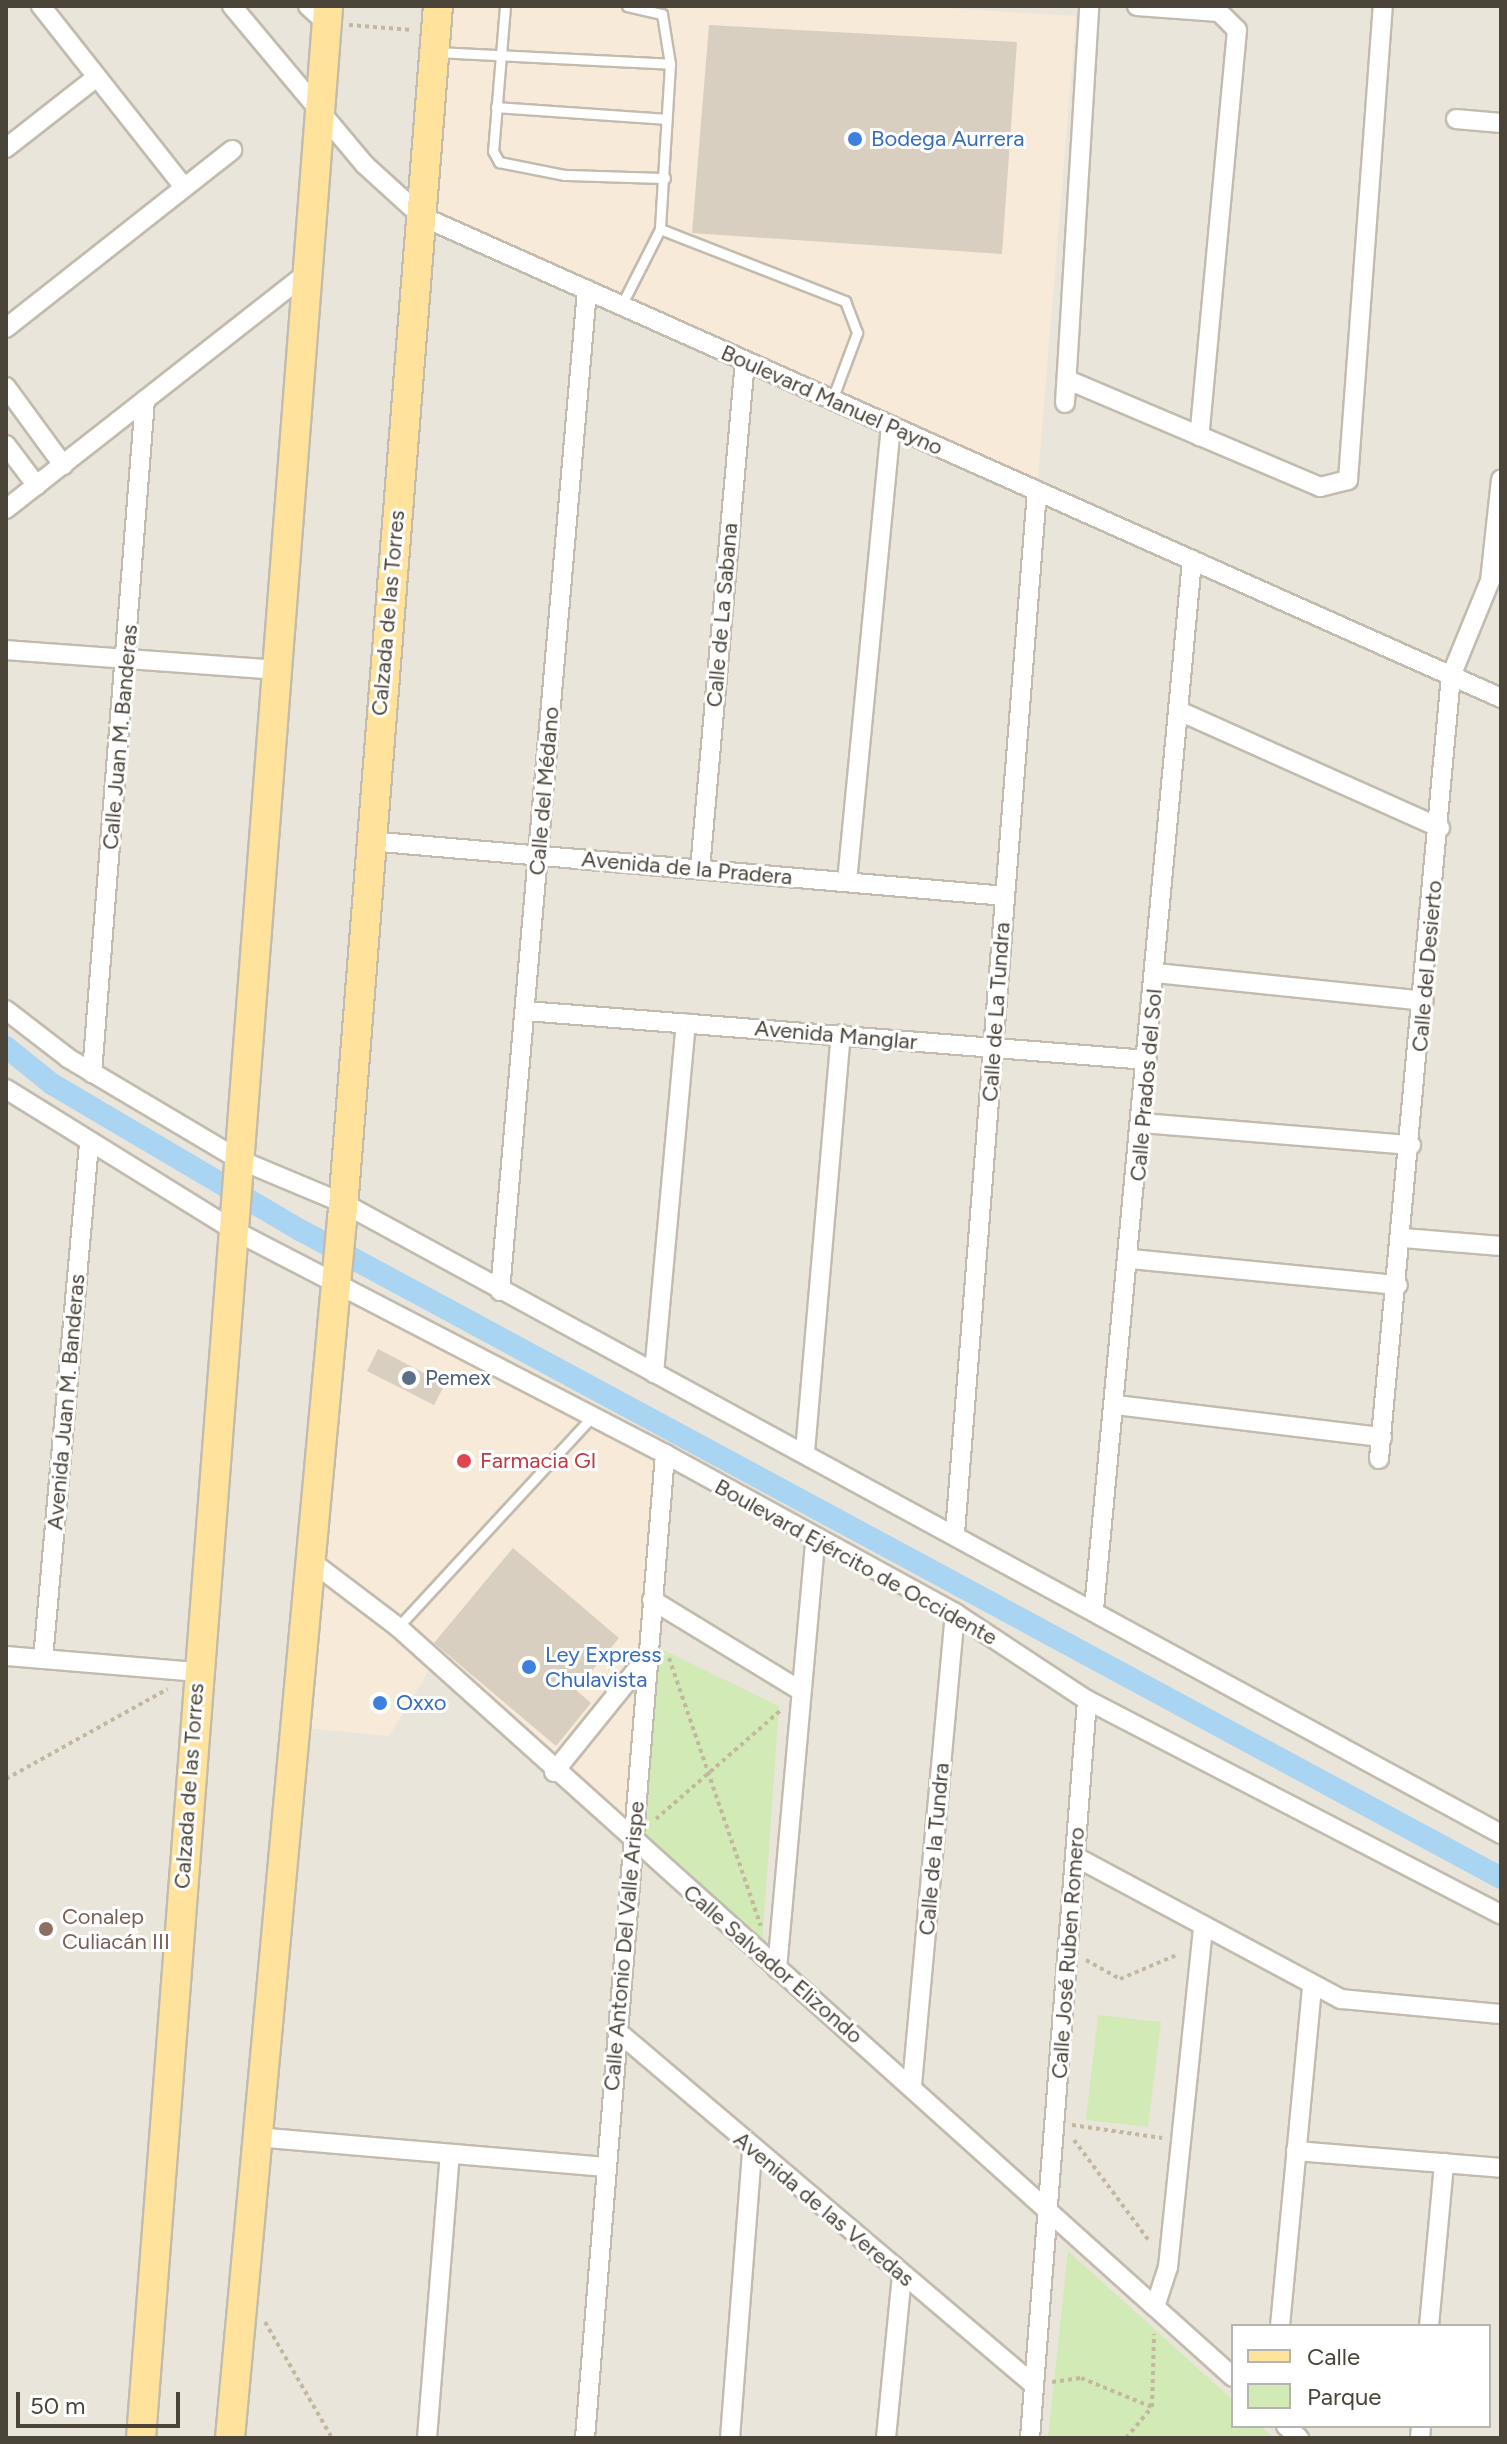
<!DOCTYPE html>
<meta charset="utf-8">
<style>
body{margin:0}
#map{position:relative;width:1507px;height:2444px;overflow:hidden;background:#f6f3ec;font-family:Figtree,sans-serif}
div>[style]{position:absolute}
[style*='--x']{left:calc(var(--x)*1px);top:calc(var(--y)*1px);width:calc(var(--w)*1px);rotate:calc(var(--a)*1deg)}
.residential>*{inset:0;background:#eae5da}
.commercial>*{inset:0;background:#f7ead8}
.green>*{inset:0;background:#d2eab5}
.canal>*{height:22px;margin:-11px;padding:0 11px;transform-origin:11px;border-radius:11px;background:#a9d4f2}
.building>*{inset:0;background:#d8cfc1}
.path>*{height:4px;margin-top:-2px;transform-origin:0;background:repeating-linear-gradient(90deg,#c4b79f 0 4px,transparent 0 8px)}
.roads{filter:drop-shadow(2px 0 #c2bbae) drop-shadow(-2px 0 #c2bbae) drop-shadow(0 2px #c2bbae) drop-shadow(0 -2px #c2bbae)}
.lane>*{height:9px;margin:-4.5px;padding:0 4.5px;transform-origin:4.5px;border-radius:4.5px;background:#fff}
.street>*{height:18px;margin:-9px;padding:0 9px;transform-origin:9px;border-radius:9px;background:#fff}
.primary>*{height:28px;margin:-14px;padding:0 14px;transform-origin:14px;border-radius:14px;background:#ffe39c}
.dots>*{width:22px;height:22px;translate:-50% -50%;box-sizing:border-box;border:4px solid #fff;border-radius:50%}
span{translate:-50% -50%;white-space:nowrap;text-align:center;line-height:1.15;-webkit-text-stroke:6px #fff;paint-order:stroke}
.shop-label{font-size:22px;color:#366cbe}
.left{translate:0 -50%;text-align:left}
.street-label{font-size:22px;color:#4b4439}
.service-label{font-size:22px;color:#4e5e75}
.health-label{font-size:22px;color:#be3a42}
.education-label{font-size:22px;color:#785e54}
.frame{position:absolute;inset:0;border:8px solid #4b4439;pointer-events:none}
.legend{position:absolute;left:1231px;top:2324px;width:260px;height:104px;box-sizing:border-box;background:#fff;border:2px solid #b7b4b0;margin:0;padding:10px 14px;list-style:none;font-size:24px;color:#4b4439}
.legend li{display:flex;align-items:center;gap:16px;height:40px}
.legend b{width:40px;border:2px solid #b7b4b0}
.scale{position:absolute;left:16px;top:2392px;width:164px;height:36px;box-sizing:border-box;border:4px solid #4b4439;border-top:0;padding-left:10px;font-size:24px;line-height:28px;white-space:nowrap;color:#4b4439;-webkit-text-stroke:6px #fff;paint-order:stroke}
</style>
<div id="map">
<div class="residential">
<div style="clip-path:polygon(evenodd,6px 6px,1501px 6px,1501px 2438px,6px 2438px,6px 6px,1233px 2326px,1489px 2326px,1489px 2426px,1233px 2426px,1233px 2326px)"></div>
</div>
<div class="commercial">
<div style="clip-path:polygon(439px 6px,913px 6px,1076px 16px,1037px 491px,421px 216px)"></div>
<div style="clip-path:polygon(335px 1280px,665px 1454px,632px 1840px,434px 1662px,389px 1736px,292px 1727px)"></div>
</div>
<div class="green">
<div style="clip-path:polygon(657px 1647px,779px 1706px,762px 1946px,643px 1842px)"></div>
<div style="clip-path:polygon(1098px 2015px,1161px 2022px,1148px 2127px,1086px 2120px)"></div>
<div style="clip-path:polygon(1068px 2251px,1233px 2400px,1233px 2426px,1261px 2426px,1274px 2438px,1048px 2438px)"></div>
</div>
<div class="canal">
<div style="--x:6;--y:1047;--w:59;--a:38.8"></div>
<div style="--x:52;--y:1084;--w:290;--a:30.5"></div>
<div style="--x:302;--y:1231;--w:1362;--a:28.35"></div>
</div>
<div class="building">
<div style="clip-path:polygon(709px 25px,1017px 42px,1002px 254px,692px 233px)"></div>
<div style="clip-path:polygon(378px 1349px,445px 1384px,434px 1405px,367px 1371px)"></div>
<div style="clip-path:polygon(513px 1548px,619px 1638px,576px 1690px,591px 1703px,556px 1746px,434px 1643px)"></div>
</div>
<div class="path">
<div style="--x:349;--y:25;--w:63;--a:4.5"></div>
<div style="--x:669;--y:1658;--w:283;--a:71.1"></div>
<div style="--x:6;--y:1779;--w:185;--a:-29.1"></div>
<div style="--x:656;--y:1819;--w:167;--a:-41.1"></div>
<div style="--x:1086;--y:1960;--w:39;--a:29"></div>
<div style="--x:1120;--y:1979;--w:64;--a:-23"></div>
<div style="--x:1072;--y:2125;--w:91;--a:8.2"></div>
<div style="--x:1074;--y:2140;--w:127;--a:53.3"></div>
<div style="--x:265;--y:2322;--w:134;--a:60"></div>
<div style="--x:1052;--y:2382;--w:29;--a:-8"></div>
<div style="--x:1081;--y:2378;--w:77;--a:22.2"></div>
<div style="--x:1126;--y:2438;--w:40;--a:-50"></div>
<div style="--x:1152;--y:2407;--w:73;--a:-88.4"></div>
</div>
<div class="roads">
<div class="lane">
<div style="--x:505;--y:6;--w:145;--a:94.7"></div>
<div style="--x:493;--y:151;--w:13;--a:61"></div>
<div style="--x:499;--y:162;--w:66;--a:11.3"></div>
<div style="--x:564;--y:175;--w:101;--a:1.7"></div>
<div style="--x:627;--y:6;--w:36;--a:13"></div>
<div style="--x:662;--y:14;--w:51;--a:80.9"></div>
<div style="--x:436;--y:52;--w:234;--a:2.9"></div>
<div style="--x:670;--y:64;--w:165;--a:93.5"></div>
<div style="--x:660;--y:229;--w:199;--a:21.3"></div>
<div style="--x:845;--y:301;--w:34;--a:69"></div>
<div style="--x:857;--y:333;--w:72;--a:110.5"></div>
<div style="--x:496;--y:107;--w:171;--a:4"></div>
<div style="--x:621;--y:306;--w:86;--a:-63.1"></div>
<div style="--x:398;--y:1627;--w:287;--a:-47.3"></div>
</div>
<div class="street">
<div style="--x:41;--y:6;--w:231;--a:51.7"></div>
<div style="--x:232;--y:6;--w:207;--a:50.1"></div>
<div style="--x:365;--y:165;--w:76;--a:42.3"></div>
<div style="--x:421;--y:216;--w:1183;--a:24.05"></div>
<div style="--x:308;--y:6;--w:25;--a:42"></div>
<div style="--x:1137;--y:6;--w:82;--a:4.2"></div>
<div style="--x:1219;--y:12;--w:25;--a:45"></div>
<div style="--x:1237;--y:30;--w:408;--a:95.3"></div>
<div style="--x:1456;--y:119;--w:45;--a:5.1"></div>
<div style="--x:6;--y:148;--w:115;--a:-38"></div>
<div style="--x:6;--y:328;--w:288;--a:-38.2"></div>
<div style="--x:1068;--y:380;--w:274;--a:23"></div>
<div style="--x:1320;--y:487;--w:29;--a:-14"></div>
<div style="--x:1348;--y:480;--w:475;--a:-85.8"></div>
<div style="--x:6;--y:387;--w:97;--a:53.8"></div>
<div style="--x:1065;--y:403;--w:398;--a:-86.5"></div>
<div style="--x:6;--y:445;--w:51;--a:52.9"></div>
<div style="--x:6;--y:509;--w:382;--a:-38.1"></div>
<div style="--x:6;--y:650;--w:271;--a:4.2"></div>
<div style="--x:1179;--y:711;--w:286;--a:24.1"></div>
<div style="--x:369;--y:841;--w:638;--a:4.94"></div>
<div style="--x:700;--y:869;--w:510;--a:-84.94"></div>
<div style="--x:847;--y:882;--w:458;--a:-84.5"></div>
<div style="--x:1155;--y:973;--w:270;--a:5.9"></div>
<div style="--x:6;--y:1010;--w:78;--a:37.7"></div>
<div style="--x:68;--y:1058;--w:200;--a:30.7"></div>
<div style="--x:240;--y:1160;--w:112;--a:22.7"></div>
<div style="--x:343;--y:1203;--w:1319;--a:28.59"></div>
<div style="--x:526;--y:1011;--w:623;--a:4.51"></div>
<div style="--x:92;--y:1073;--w:675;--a:-85.5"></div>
<div style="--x:6;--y:1089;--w:267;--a:31.8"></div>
<div style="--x:233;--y:1230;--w:487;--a:27.4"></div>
<div style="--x:665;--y:1454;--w:331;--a:28.7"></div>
<div style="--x:955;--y:1613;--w:158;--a:33.4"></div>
<div style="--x:1087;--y:1700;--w:466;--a:27.4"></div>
<div style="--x:1142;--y:1123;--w:270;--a:4.7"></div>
<div style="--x:1403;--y:1238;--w:98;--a:4.7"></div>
<div style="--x:1131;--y:1259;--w:268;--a:5.6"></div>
<div style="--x:500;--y:1291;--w:1005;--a:-85.03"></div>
<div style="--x:654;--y:1373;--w:351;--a:-84.8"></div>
<div style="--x:1116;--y:1405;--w:268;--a:6.9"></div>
<div style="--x:805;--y:1452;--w:419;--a:-85.1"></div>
<div style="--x:1379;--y:1459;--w:786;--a:-84.75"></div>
<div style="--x:1451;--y:676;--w:103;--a:-67.7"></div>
<div style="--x:1490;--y:581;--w:102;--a:-83.8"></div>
<div style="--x:955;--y:1533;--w:1045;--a:-85.5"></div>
<div style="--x:307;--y:1558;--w:114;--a:37.2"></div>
<div style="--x:398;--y:1627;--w:1122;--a:41.93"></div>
<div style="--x:652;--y:1600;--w:175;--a:31.4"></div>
<div style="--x:1094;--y:1609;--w:1054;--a:-84.66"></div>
<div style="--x:6;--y:1656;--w:193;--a:4.8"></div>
<div style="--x:43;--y:1659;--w:517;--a:-84.9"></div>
<div style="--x:554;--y:1772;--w:148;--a:-51"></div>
<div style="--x:1076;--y:1857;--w:301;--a:28.2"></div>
<div style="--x:1341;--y:1999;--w:161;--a:5.4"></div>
<div style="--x:777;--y:1969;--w:432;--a:-84.9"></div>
<div style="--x:617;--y:2031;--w:547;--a:40.33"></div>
<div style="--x:912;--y:2085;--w:474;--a:-84.8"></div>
<div style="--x:256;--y:2137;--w:351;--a:4.9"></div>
<div style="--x:1296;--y:2151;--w:206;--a:4.7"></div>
<div style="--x:1155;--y:2307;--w:42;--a:-72"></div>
<div style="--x:1168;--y:2267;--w:343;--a:-84.1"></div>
<div style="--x:1280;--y:2326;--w:342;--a:-84.6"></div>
<div style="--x:1429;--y:2326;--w:164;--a:-84.7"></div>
<div style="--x:1286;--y:2426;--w:18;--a:43"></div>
<div style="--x:427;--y:2438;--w:284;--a:-85.4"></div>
<div style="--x:585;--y:2438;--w:987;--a:-85.35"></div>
<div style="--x:730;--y:2438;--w:289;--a:-85.6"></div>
<div style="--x:886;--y:2438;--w:165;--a:-84.4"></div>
<div style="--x:1030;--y:2438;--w:740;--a:-85.58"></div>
<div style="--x:1420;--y:2438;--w:12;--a:-85"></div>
</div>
<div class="primary">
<div style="--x:141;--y:2438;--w:2439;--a:-85.6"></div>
<div style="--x:230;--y:2438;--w:1223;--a:-84.75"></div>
<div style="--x:342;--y:1220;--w:1218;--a:-85.48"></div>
</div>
</div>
<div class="dots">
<div style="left:855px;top:139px;background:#3f7fe0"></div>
<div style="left:409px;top:1378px;background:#5c6f8a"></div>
<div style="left:464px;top:1461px;background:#e0444e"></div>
<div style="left:529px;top:1667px;background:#3f7fe0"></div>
<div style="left:380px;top:1703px;background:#3f7fe0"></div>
<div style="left:46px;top:1929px;background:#8d6e63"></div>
</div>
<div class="shop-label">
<span class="left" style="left:871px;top:139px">Bodega Aurrera</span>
<span class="left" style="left:545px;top:1667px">Ley Express<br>Chulavista</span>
<span class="left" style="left:396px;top:1703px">Oxxo</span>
</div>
<div class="street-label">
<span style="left:832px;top:400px;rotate:24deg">Boulevard Manuel Payno</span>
<span style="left:388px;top:613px;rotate:-85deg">Calzada de las Torres</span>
<span style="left:722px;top:615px;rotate:-85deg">Calle de La Sabana</span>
<span style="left:120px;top:737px;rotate:-85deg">Calle Juan M. Banderas</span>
<span style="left:544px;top:791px;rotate:-85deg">Calle del Médano</span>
<span style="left:687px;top:868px;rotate:5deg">Avenida de la Pradera</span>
<span style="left:1427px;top:966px;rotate:-85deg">Calle del Desierto</span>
<span style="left:996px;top:1012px;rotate:-86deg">Calle de La Tundra</span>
<span style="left:836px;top:1035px;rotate:5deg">Avenida Manglar</span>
<span style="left:1146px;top:1085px;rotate:-85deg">Calle Prados del Sol</span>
<span style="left:66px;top:1402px;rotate:-85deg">Avenida Juan M. Banderas</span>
<span style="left:856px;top:1562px;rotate:29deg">Boulevard Ejército de Occidente</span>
<span style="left:189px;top:1786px;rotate:-86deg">Calzada de las Torres</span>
<span style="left:934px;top:1849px;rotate:-85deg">Calle de la Tundra</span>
<span style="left:624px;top:1946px;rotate:-85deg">Calle Antonio Del Valle Arispe</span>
<span style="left:1068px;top:1953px;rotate:-86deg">Calle José Ruben Romero</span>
<span style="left:773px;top:1964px;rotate:41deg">Calle Salvador Elizondo</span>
<span style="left:824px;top:2209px;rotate:40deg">Avenida de las Veredas</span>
</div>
<div class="service-label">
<span class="left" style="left:425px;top:1378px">Pemex</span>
</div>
<div class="health-label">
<span class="left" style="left:480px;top:1461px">Farmacia GI</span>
</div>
<div class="education-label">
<span class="left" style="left:62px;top:1929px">Conalep<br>Culiacán III</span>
</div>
<div class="frame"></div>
<ul class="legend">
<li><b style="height:10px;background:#ffe39c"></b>Calle</li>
<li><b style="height:22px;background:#d2eab5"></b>Parque</li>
</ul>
<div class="scale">50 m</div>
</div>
